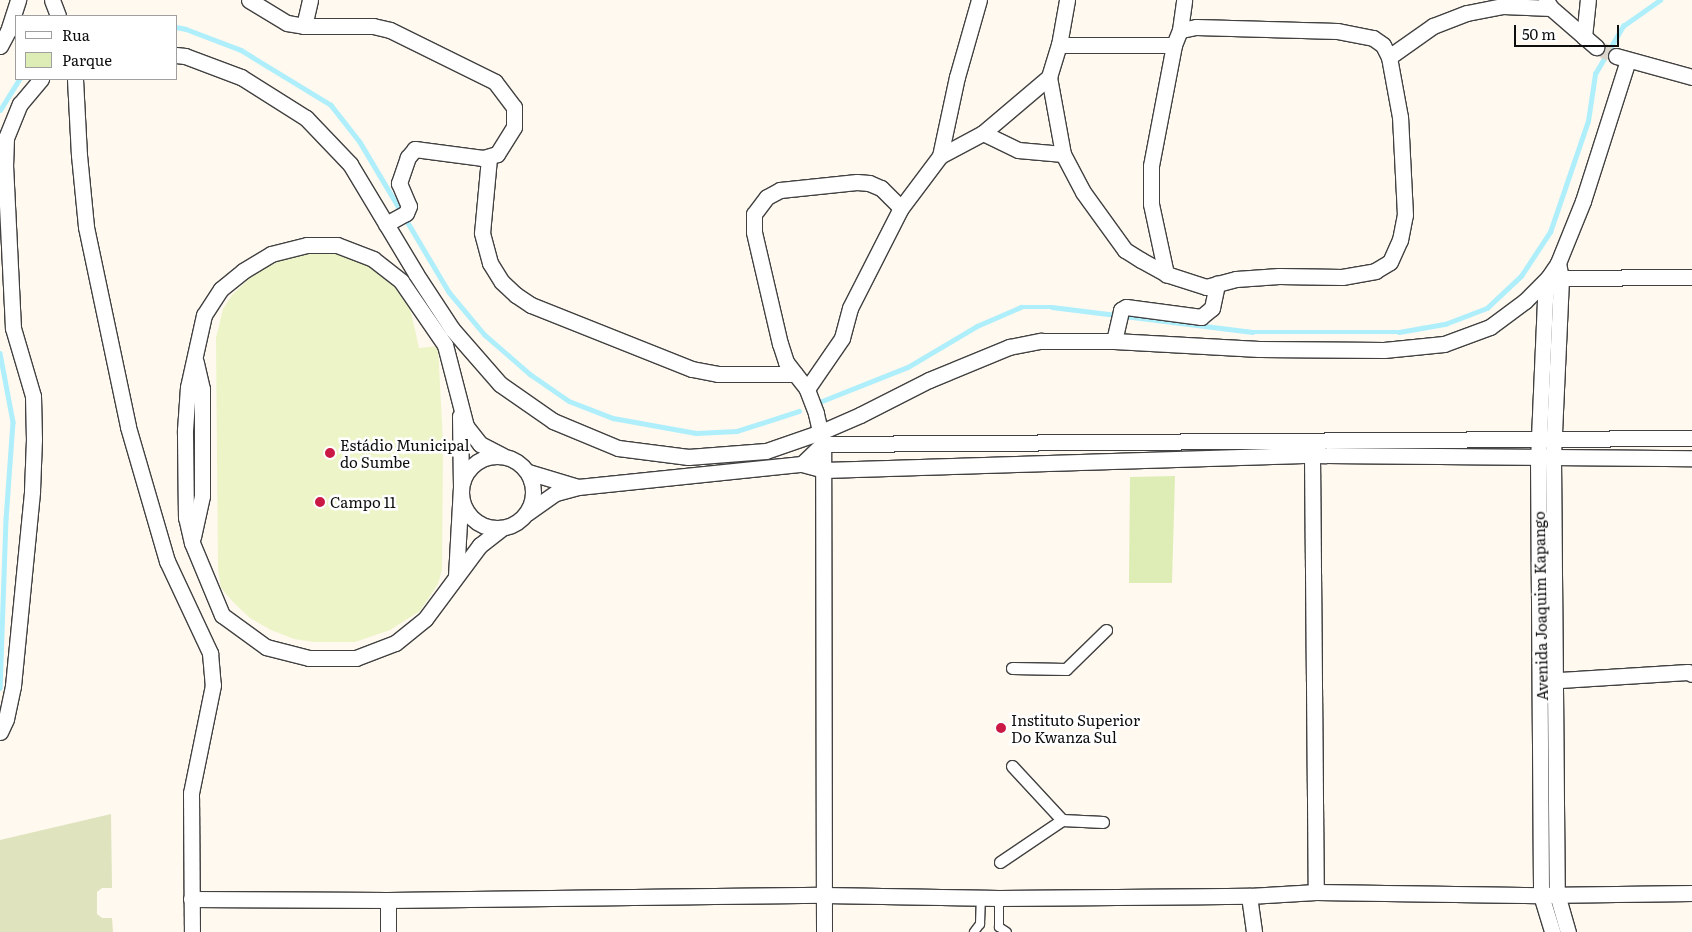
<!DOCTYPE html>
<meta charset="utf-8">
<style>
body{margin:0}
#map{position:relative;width:1692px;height:932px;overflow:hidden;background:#fff9ef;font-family:Literata,serif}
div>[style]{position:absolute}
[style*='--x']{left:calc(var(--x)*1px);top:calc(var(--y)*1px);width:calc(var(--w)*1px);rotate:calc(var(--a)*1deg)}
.green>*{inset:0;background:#deedb5}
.cemetery>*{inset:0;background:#dfe4be}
.pitch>*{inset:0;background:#edf4c8}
.stream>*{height:4.5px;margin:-2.25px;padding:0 2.25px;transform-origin:2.25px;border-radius:2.25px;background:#afeefb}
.minor-tunnel>*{height:15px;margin-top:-7.5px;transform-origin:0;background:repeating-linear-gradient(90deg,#dbd6cd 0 15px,transparent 0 23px)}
.roads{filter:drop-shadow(1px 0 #414141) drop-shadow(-1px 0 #414141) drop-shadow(0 1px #414141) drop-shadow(0 -1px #414141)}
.service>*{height:8px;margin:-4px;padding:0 4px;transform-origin:4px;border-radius:4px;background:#fff}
.pedestrian>*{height:11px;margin:-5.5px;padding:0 5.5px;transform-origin:5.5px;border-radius:5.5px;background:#fff}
.minor>*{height:15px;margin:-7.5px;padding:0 7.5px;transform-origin:7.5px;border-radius:7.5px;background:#fff}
.minor>.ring{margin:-7.5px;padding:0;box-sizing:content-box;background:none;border:15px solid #fff;border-radius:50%}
.dots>*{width:14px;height:14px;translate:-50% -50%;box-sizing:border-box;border:2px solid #fff;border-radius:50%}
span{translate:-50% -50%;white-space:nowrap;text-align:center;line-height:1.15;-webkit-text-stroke:5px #fff;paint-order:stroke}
.poi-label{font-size:15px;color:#0e0e0e}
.left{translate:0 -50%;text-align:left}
.street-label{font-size:15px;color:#0e0e0e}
.legend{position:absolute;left:15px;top:15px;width:162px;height:65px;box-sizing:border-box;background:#fff;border:1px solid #9f9f9f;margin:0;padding:6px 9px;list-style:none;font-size:15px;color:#0e0e0e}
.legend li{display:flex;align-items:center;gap:10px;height:25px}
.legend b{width:25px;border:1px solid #9f9f9f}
.scale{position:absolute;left:1514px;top:25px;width:105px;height:22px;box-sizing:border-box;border:2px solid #0e0e0e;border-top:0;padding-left:6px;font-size:15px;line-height:18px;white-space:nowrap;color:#0e0e0e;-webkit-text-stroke:4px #fff;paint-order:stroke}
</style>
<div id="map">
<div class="green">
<div style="clip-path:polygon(1175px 476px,1172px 583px,1129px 583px,1130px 477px)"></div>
</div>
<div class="cemetery">
<div style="clip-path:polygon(111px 814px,112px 888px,102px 888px,97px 892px,97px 914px,102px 918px,112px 918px,113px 932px,0 932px,0 840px)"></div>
</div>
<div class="pitch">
<div style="clip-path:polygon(315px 252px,338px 253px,368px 264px,381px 273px,404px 297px,411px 312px,419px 348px,438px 346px,443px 443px,442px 570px,438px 584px,420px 611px,390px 630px,355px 642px,314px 642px,294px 639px,271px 630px,250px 618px,234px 603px,221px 588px,218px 570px,216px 338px,223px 309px,232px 295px,254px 274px,284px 259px)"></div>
</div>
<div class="stream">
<div style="--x:176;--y:27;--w:10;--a:11"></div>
<div style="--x:186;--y:29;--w:59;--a:20.9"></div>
<div style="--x:241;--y:50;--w:105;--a:31.4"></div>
<div style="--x:331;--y:105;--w:47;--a:51.9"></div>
<div style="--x:360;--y:142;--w:174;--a:59.3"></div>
<div style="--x:449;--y:292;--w:56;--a:50.1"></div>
<div style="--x:485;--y:335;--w:60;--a:40.9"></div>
<div style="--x:530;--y:374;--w:47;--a:34.7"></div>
<div style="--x:569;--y:401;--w:47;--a:21.1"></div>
<div style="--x:613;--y:418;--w:84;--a:10.2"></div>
<div style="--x:696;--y:433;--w:41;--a:-2.8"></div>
<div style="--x:737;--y:431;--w:65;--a:-17.9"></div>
<div style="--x:0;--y:110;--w:36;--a:-58"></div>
<div style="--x:0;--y:353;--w:70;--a:79.3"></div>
<div style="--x:13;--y:422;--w:97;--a:94.1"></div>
<div style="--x:6;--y:519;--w:169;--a:92"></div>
<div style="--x:822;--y:401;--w:92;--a:-21.6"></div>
<div style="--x:908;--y:367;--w:80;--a:-30.7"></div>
<div style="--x:977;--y:326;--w:48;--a:-23.4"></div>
<div style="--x:1021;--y:307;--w:31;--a:0"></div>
<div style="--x:1052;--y:307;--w:202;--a:7.1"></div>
<div style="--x:1252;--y:332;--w:147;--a:0"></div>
<div style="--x:1399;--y:332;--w:47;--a:-9.9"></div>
<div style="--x:1445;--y:324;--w:45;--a:-20.9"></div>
<div style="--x:1487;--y:308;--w:47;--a:-43.3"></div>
<div style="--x:1521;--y:276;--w:53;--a:-56.6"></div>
<div style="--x:1550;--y:232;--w:117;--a:-71.1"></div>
<div style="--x:1588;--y:121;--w:48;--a:-81.5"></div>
<div style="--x:1595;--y:74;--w:56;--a:-59.7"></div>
<div style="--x:1623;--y:26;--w:45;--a:-35.1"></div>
</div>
<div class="minor-tunnel">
<div style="--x:1596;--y:47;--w:22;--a:24"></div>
</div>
<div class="roads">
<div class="service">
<div style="--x:999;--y:898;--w:29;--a:90"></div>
<div style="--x:999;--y:927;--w:9;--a:32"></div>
<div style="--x:974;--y:932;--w:10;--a:-53"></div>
<div style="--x:980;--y:924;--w:26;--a:-88"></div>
</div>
<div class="pedestrian">
<div style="--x:1012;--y:668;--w:54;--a:1.1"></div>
<div style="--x:1066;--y:669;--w:56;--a:-44.3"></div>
<div style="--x:1012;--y:766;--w:74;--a:47.2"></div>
<div style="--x:1062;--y:820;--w:41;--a:2.8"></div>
<div style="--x:1000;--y:862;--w:75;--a:-34.1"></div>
</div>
<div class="minor">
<div style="--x:52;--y:0;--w:17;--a:69"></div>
<div style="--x:249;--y:0;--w:44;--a:31.2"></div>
<div style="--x:287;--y:23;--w:17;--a:10"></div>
<div style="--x:304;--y:26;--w:27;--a:-77"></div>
<div style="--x:1546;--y:0;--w:9;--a:58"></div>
<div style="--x:1551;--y:8;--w:60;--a:40.9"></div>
<div style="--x:304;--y:26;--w:69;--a:0"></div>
<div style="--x:373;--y:26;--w:17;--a:13"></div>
<div style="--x:390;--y:30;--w:117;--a:26.3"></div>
<div style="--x:495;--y:82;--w:31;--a:53"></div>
<div style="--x:514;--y:107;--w:20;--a:90"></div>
<div style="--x:514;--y:127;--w:32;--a:122"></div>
<div style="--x:497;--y:154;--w:15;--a:164"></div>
<div style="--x:483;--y:158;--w:69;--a:-172.5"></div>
<div style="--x:415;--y:149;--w:11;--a:131"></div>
<div style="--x:408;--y:157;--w:28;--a:109"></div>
<div style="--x:399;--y:183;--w:25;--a:67"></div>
<div style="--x:409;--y:206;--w:8;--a:113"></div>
<div style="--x:406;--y:213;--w:23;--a:151"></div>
<div style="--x:1180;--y:30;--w:30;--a:-82"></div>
<div style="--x:1584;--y:37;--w:37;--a:-84"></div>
<div style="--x:1059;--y:45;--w:115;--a:0"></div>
<div style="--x:0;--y:46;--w:17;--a:-62"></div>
<div style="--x:8;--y:31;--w:33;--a:-72"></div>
<div style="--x:176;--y:55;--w:9;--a:6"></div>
<div style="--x:185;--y:56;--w:60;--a:20.6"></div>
<div style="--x:241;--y:77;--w:77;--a:32.2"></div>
<div style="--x:306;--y:118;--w:64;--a:46.3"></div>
<div style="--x:350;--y:164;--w:128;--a:59"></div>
<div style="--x:416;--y:274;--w:66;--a:56.8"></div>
<div style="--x:452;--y:329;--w:73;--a:48.9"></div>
<div style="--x:500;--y:384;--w:65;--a:34.9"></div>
<div style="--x:553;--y:421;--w:70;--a:22.6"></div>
<div style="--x:618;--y:448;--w:71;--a:7.3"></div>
<div style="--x:688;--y:457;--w:78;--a:-4.4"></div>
<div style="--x:766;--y:451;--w:58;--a:-19.1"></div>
<div style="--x:821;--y:432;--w:43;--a:-23.6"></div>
<div style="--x:860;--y:415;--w:77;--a:-26.9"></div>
<div style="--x:929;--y:380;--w:87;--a:-22.4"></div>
<div style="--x:1009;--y:347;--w:33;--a:-11"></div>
<div style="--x:1041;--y:341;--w:73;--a:0"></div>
<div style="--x:1114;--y:341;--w:145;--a:3.2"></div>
<div style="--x:1259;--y:349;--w:125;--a:0.5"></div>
<div style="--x:1384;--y:350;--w:60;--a:-5.7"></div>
<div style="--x:1444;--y:344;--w:49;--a:-20.3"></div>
<div style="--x:1490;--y:327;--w:44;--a:-36.6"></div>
<div style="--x:1525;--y:301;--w:33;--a:-45"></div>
<div style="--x:1548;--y:278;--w:18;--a:-56"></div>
<div style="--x:1558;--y:263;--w:67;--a:-68"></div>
<div style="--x:1583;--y:201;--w:148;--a:-72.3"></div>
<div style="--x:1616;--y:56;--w:79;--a:15.4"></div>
<div style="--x:1389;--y:57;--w:54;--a:-35.2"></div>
<div style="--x:1433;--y:26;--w:36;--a:-21"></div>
<div style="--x:1467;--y:13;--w:37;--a:-11"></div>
<div style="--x:1503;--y:6;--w:48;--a:2.4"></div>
<div style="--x:1049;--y:77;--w:34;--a:-73"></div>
<div style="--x:1059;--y:45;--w:46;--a:-79.9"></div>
<div style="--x:75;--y:79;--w:76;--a:87"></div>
<div style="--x:79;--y:155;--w:72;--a:84.4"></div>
<div style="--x:86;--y:227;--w:204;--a:78.1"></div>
<div style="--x:128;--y:427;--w:140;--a:73.8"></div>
<div style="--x:167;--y:561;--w:102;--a:64.9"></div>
<div style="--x:210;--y:653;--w:32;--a:85"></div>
<div style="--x:213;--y:685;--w:110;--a:101.5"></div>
<div style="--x:191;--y:793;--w:139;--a:89.6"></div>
<div style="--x:983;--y:133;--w:39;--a:26"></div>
<div style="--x:1018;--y:150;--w:45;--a:5.1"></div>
<div style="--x:940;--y:156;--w:81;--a:-77.9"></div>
<div style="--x:957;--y:77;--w:80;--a:-74.1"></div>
<div style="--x:489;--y:158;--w:75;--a:95.3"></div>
<div style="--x:482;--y:233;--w:31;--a:75"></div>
<div style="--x:490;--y:263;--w:22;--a:58"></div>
<div style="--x:502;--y:282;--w:19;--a:43"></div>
<div style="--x:516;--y:295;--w:18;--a:34"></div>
<div style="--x:531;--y:305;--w:173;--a:21.7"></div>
<div style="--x:692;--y:369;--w:26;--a:11"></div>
<div style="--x:718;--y:374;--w:77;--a:0"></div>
<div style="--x:1558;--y:263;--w:16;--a:79"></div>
<div style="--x:1561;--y:279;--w:179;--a:92.6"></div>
<div style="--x:1553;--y:458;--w:436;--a:89.5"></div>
<div style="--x:1557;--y:894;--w:40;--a:74"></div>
<div style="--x:1548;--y:278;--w:22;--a:98"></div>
<div style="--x:1545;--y:300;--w:158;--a:92.5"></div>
<div style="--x:1538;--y:458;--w:437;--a:89.6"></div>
<div style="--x:1541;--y:895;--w:39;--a:73"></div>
<div style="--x:1551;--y:278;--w:141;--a:-0.4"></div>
<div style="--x:1114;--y:341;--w:32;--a:-77"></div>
<div style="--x:1121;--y:310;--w:6;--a:-31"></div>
<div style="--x:1126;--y:307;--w:76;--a:7.6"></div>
<div style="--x:1201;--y:317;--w:14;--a:-39"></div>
<div style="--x:1212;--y:308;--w:25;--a:-78"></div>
<div style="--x:807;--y:389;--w:62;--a:-55.5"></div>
<div style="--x:842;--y:338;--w:31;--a:-75"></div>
<div style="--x:850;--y:308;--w:112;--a:-63"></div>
<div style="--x:901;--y:208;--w:65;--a:-53.1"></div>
<div style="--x:940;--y:156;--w:49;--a:-28.1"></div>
<div style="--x:983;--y:133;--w:87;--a:-40.3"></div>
<div style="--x:1049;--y:77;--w:78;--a:79.7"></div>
<div style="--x:1063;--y:154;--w:43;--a:62.2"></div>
<div style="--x:1083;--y:192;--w:72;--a:54.1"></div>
<div style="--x:1125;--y:250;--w:19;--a:32"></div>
<div style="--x:1141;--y:260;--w:29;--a:29"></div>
<div style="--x:1166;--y:274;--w:42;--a:18"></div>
<div style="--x:1206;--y:287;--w:31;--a:-15"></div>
<div style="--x:1236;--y:279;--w:43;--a:-4"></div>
<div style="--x:1279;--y:276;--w:63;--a:0.9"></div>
<div style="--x:1342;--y:277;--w:34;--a:-10"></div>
<div style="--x:1375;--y:271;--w:17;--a:-31"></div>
<div style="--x:1390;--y:262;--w:24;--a:-66"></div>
<div style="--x:1400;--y:240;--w:25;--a:-79"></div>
<div style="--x:1405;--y:215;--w:98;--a:-92.9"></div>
<div style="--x:1400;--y:117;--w:61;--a:-100.4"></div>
<div style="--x:1389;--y:57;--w:13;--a:-117"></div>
<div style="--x:1383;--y:45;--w:12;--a:-145"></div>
<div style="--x:1373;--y:38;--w:37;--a:-169"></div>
<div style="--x:1337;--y:31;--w:141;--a:-178.4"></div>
<div style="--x:1196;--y:27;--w:16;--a:169"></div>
<div style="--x:1180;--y:30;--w:16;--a:112"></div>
<div style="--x:1174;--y:45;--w:123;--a:100.8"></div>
<div style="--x:1151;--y:166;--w:38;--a:90"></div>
<div style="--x:1151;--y:204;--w:72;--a:77.9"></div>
<div style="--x:1312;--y:455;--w:437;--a:89.5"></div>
<div class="ring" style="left:461px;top:456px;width:57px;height:57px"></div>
<div style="--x:802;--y:464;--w:29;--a:-44"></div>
<div style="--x:823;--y:444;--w:869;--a:-0.4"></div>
<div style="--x:528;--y:472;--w:52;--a:16.7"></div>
<div style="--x:527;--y:513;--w:35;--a:-35"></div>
<div style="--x:556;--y:493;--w:23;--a:-15"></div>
<div style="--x:578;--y:487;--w:225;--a:-5.9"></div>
<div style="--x:802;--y:464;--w:23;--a:15"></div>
<div style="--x:824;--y:470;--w:488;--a:-1.8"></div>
<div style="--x:1312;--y:455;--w:380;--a:0.5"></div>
<div style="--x:502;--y:528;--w:28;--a:142"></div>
<div style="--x:480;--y:545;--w:92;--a:126.6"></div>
<div style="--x:425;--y:619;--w:38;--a:141"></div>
<div style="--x:395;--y:643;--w:42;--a:159"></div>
<div style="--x:356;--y:658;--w:47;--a:180"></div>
<div style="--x:309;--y:658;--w:44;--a:-165.7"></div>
<div style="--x:266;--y:647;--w:54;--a:-144"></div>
<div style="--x:222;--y:615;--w:78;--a:-112.6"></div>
<div style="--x:192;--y:543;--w:26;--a:-103"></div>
<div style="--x:186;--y:518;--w:88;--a:-90.7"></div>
<div style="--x:185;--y:430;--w:43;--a:-86"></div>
<div style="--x:188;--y:387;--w:74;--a:-77.5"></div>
<div style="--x:204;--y:315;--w:31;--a:-57"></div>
<div style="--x:221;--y:289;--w:28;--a:-39"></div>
<div style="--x:243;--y:271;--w:33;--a:-31"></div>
<div style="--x:271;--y:254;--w:37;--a:-14"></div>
<div style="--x:307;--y:245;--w:30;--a:0"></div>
<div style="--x:337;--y:245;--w:39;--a:21"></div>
<div style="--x:373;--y:259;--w:36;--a:38"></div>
<div style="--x:401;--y:281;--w:78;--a:55.5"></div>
<div style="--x:445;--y:345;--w:84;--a:75.5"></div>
<div style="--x:466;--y:426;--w:23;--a:52"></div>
<div style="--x:480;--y:444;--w:25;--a:27"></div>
<div style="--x:193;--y:537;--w:42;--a:-77.6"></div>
<div style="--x:202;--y:496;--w:107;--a:-90"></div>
<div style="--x:202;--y:389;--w:28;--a:-103"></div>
<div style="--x:456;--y:576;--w:89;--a:-86.8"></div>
<div style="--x:461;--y:487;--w:71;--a:-90.8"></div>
<div style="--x:1544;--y:681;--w:144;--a:-3.6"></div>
<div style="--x:1688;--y:672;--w:4;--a:27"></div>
<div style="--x:0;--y:732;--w:14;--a:-65"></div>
<div style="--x:6;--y:719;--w:34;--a:-78"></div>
<div style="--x:13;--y:686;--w:196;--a:-84.4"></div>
<div style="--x:32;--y:491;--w:51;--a:-87.8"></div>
<div style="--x:34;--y:440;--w:44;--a:-91.3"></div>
<div style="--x:33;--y:396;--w:71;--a:-106.4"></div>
<div style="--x:13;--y:328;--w:161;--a:-92.8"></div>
<div style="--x:5;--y:167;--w:29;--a:-88"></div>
<div style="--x:6;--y:138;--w:37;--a:-68"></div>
<div style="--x:20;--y:104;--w:33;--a:-50"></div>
<div style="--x:1249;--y:896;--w:36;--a:82"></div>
<div style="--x:191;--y:899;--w:197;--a:0.3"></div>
<div style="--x:388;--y:900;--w:436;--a:-0.7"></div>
<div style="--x:824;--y:895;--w:175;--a:1"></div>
<div style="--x:999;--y:898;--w:250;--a:-0.5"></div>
<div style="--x:1249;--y:896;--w:67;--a:-3.4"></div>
<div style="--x:1316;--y:892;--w:225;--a:0.8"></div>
<div style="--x:1541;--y:895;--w:151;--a:-0.8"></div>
<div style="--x:388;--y:900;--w:32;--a:90"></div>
<div style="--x:824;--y:932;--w:488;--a:-90.1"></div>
<div style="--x:823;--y:444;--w:32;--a:-103"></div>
<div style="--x:816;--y:413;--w:26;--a:-111"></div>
<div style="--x:807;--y:389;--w:34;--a:-128"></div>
<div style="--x:786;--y:362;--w:19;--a:-108"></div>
<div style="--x:780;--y:344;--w:115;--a:-103.1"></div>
<div style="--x:754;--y:232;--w:18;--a:-90"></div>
<div style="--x:754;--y:214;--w:21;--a:-53"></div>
<div style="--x:767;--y:197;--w:15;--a:-28"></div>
<div style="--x:780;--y:190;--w:77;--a:-5.9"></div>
<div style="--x:857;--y:182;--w:12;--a:5"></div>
<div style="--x:869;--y:183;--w:13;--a:23"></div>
<div style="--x:881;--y:188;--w:28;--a:45"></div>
</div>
</div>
<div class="dots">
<div style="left:330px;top:453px;background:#cb1945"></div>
<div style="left:320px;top:502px;background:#cb1945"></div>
<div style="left:1001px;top:728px;background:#cb1945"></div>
</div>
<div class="poi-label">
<span class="left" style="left:340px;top:453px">Estádio Municipal<br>do Sumbe</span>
<span class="left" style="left:330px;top:502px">Campo 11</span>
<span class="left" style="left:1011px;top:728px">Instituto Superior<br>Do Kwanza Sul</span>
</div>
<div class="street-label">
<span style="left:1540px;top:606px;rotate:-91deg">Avenida Joaquim Kapango</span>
</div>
<ul class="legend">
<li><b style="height:6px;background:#fff"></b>Rua</li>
<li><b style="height:14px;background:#deedb5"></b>Parque</li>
</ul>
<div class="scale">50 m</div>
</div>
